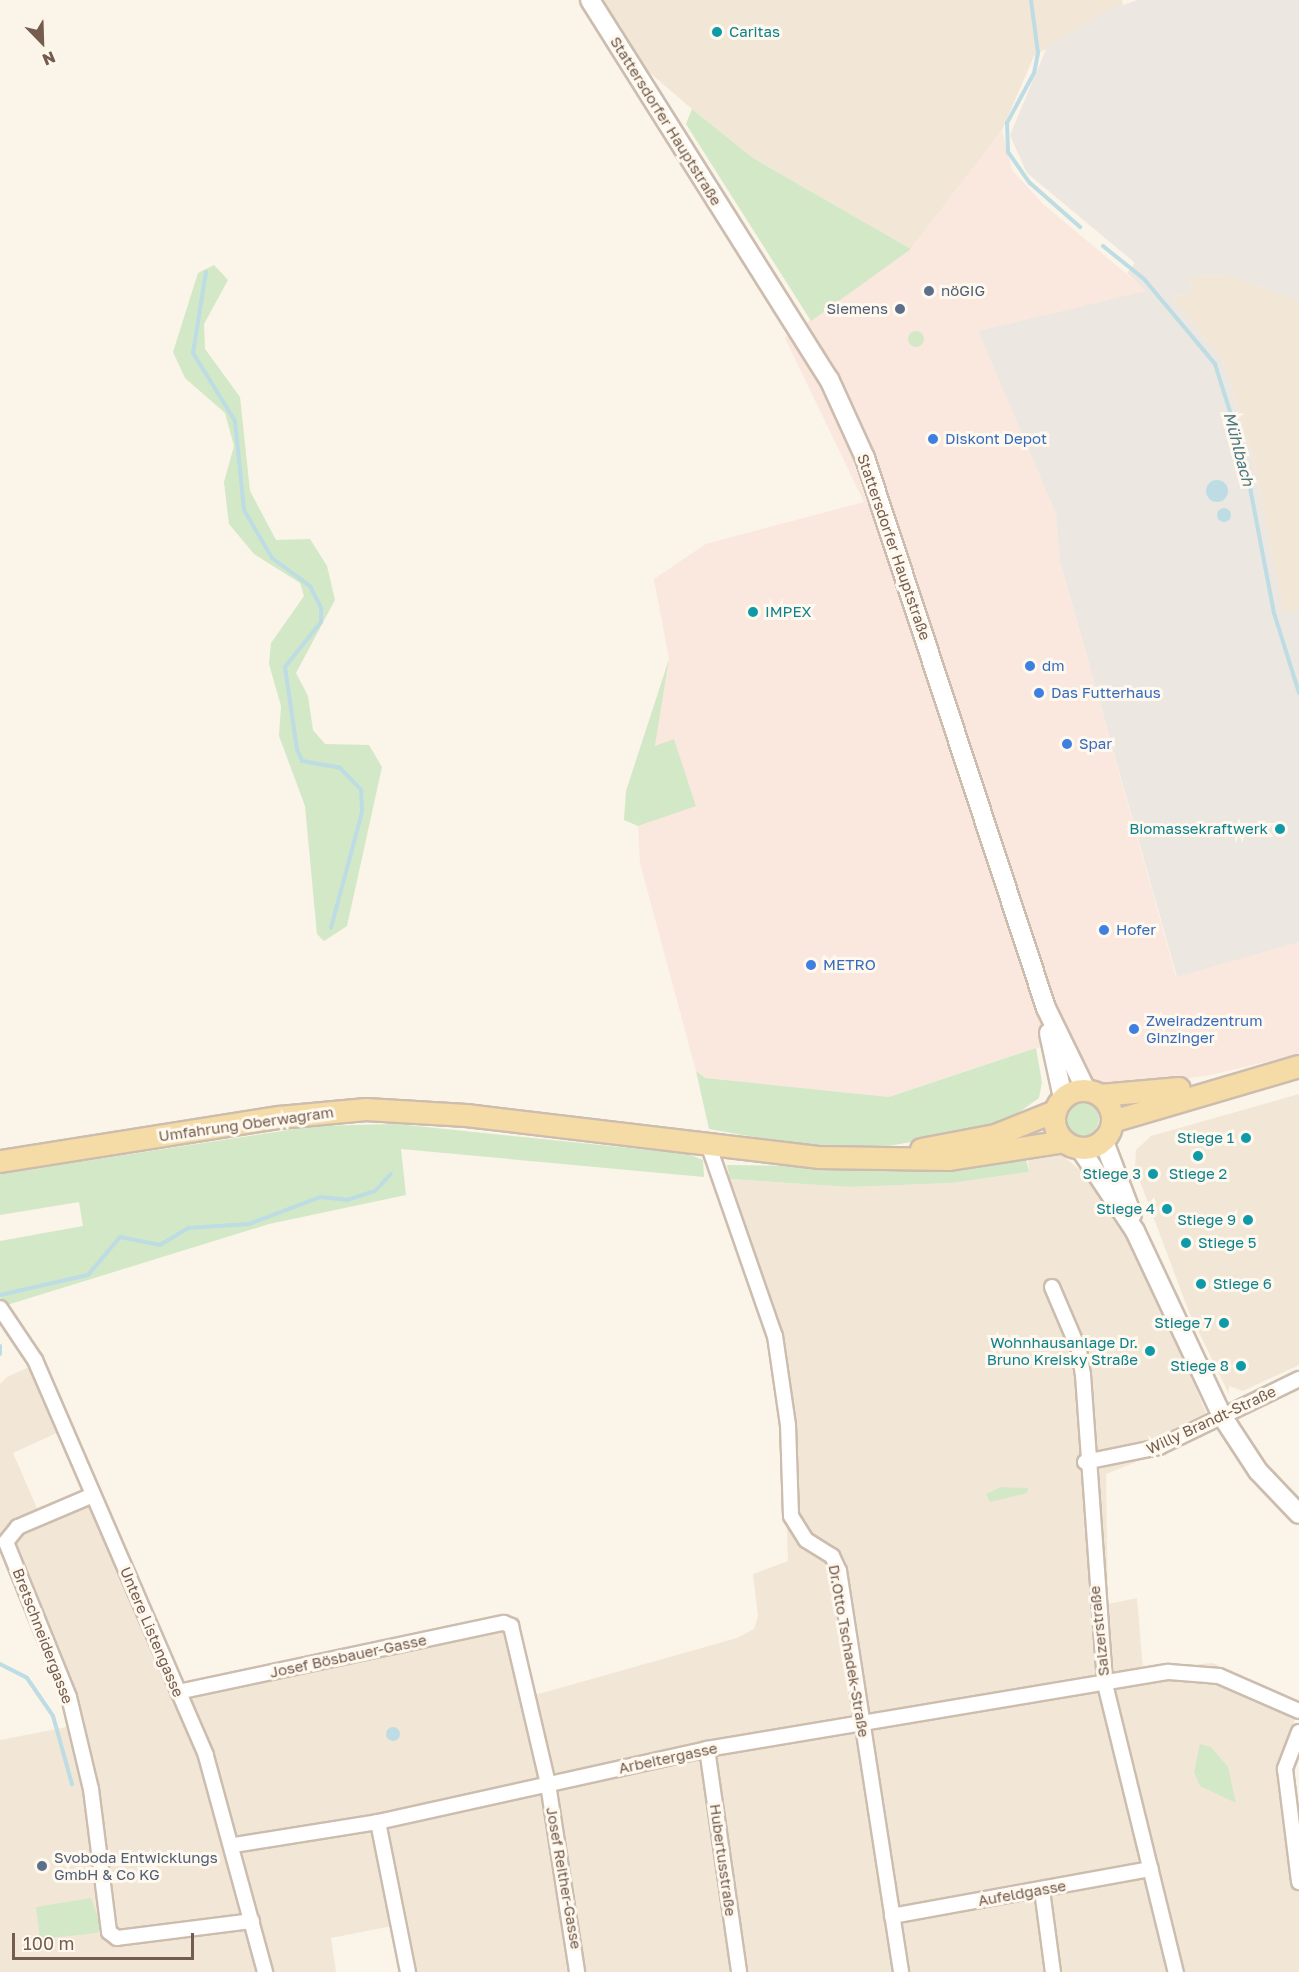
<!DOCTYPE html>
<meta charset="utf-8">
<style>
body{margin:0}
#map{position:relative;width:1299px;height:1972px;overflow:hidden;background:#fbf4e8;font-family:"Golos Text",sans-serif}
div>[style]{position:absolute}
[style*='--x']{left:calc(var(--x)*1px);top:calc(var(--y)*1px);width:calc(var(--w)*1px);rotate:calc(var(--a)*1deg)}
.residential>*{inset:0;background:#f2e7d7}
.commercial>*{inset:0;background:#fae7dd}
.industrial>*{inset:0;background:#ece7e1}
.green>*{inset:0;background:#d3e8c7}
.round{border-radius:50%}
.water>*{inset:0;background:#bddce4}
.stream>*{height:4px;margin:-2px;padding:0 2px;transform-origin:2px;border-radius:2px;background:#bddce4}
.roads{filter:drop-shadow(2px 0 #ccbdaf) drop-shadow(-2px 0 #ccbdaf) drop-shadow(0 2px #ccbdaf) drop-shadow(0 -2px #ccbdaf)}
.street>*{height:14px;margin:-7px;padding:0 7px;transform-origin:7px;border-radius:7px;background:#fff}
.secondary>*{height:18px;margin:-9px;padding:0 9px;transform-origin:9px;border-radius:9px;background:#fff}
.primary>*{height:21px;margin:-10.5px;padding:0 10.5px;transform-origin:10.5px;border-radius:10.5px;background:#f5dba5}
.primary>.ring{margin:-10.5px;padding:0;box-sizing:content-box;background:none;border:21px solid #f5dba5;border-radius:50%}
.dots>*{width:16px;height:16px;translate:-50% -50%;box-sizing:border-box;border:3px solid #fef8ee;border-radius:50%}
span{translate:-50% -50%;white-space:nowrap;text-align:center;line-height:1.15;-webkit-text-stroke:6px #fef8ee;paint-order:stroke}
.culture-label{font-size:15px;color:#0d838f}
.left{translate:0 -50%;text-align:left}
.right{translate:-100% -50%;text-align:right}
.street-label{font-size:15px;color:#745d4e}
.service-label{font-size:15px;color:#4e5e75}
.shop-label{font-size:15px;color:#366cbe}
.water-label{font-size:16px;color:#487985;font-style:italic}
.north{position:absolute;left:12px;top:12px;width:60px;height:60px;-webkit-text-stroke:4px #fef8ee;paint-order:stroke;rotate:157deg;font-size:16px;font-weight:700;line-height:24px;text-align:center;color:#745d4e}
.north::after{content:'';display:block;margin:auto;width:21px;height:27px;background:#745d4e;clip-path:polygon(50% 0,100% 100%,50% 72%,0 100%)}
.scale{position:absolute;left:12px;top:1933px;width:182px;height:27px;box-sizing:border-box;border:3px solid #745d4e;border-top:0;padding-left:8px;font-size:18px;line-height:21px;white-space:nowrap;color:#745d4e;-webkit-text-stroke:4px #fef8ee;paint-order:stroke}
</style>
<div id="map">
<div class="residential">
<div style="clip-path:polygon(601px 0,1122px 0,1123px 5px,1034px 56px,1002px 130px,911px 249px,753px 158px,692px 109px,642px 66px)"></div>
<div style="clip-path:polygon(1228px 275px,1299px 301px,1299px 612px,1284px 615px,1252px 454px,1223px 361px,1171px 297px,1191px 293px,1190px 276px)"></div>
<div style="clip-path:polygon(1299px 1094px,1299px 1365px,1243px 1391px,1229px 1386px,1229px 1394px,1189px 1312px,1135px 1168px,1136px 1150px,1151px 1136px)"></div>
<div style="clip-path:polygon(1027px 1151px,1062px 1155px,1099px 1186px,1152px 1288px,1214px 1431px,1106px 1474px,1108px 1604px,1137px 1598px,1143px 1669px,1213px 1663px,1299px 1704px,1280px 1772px,1299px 1853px,1299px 1972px,401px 1972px,392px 1926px,331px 1938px,336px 1972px,0 1972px,0 1740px,72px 1726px,0 1545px,0 1384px,7px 1377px,27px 1368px,36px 1372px,61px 1431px,13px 1453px,37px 1508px,87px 1489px,178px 1692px,518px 1617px,535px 1695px,737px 1638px,754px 1629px,758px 1616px,753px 1574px,788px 1561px,780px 1332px,730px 1179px,850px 1187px,952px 1183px,1029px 1172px)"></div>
</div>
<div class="commercial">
<div style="clip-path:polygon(1002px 130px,1012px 170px,1043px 204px,1147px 291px,978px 331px,1056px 514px,1060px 561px,1176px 977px,1299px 942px,1299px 1054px,1206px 1076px,1104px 1087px,1083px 1071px,1067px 1038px,889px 1097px,705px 1078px,696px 1071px,640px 863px,638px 826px,696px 805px,674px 740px,655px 747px,669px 659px,654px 579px,706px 544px,864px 502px,785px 338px,911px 249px)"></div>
</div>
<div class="industrial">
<div style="clip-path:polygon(1137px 0,1299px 0,1299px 301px,1228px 275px,1190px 276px,1191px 293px,1171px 297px,1223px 361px,1252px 454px,1284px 614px,1299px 612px,1299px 942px,1177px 977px,1060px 561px,1056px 514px,978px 331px,1146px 291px,1127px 273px,1135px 263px,1027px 173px,1010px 135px,1047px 47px,1102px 13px)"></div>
</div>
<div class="green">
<div style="clip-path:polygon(692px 109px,753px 158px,911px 249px,811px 321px,686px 124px)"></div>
<div style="clip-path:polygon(214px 265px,228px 280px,204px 324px,205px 349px,240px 397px,250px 491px,276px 540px,310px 539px,327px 566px,335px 600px,296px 673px,308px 696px,313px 730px,325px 744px,369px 745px,382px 767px,347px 926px,324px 941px,317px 934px,305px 806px,279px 736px,281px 706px,269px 664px,271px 643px,304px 596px,300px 583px,254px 554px,229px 524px,224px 482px,234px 446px,225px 413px,185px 378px,173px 352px,198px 273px)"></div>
<div class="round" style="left:908px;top:331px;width:16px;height:16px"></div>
<div style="clip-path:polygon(669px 659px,655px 746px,674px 739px,696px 806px,638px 826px,624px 820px,626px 791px)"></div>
<div style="clip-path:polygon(1036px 1048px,1042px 1082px,1039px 1098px,1001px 1125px,889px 1146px,811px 1147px,709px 1129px,696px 1071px,705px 1078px,889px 1097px)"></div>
<div class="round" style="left:1065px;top:1102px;width:34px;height:34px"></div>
<div style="clip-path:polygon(397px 1124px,688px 1154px,703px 1160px,704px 1177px,401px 1149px,406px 1195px,269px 1224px,7px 1305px,0 1297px,0 1241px,83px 1226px,79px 1202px,0 1215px,0 1174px,315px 1126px)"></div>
<div style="clip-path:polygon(1026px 1159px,1029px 1172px,952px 1183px,850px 1187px,730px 1179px,727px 1165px,970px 1169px)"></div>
<div style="clip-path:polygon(1001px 1487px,1028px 1488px,1027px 1493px,990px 1502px,986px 1494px)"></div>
<div style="clip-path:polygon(1200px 1744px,1211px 1747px,1228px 1767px,1236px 1803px,1200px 1786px,1194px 1772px)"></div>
<div style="clip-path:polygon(91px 1898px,101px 1927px,97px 1933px,40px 1939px,36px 1907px)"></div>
</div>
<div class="water">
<div class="round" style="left:1206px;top:480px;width:22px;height:22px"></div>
<div class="round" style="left:1217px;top:508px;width:14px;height:14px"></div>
<div class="round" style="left:386px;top:1727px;width:14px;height:14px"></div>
</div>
<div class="stream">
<div style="--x:1031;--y:0;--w:53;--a:82.5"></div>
<div style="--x:1038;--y:53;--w:20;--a:101"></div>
<div style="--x:1034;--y:73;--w:57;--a:118.4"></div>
<div style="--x:1007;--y:123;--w:29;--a:88"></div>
<div style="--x:1008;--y:152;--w:38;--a:55"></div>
<div style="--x:1030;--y:183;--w:67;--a:41.3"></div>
<div style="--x:1103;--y:246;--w:53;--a:38.8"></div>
<div style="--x:1144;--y:279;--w:111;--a:50.1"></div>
<div style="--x:1215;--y:364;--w:96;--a:72.5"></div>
<div style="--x:1244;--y:456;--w:160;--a:79.2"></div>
<div style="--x:1274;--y:613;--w:84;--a:72.6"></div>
<div style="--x:206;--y:272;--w:82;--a:99.1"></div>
<div style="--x:193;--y:353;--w:80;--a:58.3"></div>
<div style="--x:235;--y:421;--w:89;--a:84.2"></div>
<div style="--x:244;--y:510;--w:56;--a:59.7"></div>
<div style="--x:272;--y:558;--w:47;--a:36.4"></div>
<div style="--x:310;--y:586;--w:25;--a:63"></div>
<div style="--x:321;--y:608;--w:14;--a:90"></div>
<div style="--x:321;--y:622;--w:58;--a:128.7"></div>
<div style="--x:285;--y:667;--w:83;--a:81.7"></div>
<div style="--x:297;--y:749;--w:13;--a:67"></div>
<div style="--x:302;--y:761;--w:39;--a:10"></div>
<div style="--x:340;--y:768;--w:30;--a:46"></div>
<div style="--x:361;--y:790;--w:22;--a:87"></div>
<div style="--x:362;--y:812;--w:120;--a:105"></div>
<div style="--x:0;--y:1295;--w:90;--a:-12.8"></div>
<div style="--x:88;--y:1275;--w:50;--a:-49.9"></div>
<div style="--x:120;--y:1237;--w:41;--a:11.3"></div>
<div style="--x:160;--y:1245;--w:33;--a:-31"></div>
<div style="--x:188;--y:1228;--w:61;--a:-3.8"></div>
<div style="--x:249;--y:1224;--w:76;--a:-20.8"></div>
<div style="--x:320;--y:1197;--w:27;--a:6"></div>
<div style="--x:347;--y:1200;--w:29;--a:-18"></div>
<div style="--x:375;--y:1191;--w:23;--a:-47"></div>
<div style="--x:0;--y:1346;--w:8;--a:90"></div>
<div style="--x:0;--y:1664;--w:30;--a:27"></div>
<div style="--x:27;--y:1678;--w:46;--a:55.6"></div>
<div style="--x:53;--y:1716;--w:71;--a:74.4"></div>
</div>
<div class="roads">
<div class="street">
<div style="--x:708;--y:1144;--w:203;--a:70.8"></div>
<div style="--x:775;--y:1336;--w:90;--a:81.7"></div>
<div style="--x:788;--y:1425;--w:91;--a:88.1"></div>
<div style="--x:791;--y:1516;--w:28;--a:58"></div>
<div style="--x:806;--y:1540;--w:31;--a:32"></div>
<div style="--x:832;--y:1556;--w:17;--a:65"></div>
<div style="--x:839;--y:1571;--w:406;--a:81.2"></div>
<div style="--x:1052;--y:1287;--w:69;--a:66.8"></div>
<div style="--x:1079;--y:1350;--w:25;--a:81"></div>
<div style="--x:1083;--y:1375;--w:310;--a:85.9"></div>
<div style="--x:1105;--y:1684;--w:297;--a:76.2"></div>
<div style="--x:0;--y:1308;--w:63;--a:56.1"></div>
<div style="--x:35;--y:1360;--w:431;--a:66.6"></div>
<div style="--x:206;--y:1756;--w:224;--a:74.7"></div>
<div style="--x:1085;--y:1462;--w:76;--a:-11.5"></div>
<div style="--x:1159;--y:1447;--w:156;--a:-25.9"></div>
<div style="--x:93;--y:1495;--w:82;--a:156.9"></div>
<div style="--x:18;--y:1527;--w:19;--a:129"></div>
<div style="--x:6;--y:1542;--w:167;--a:67.9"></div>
<div style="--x:69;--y:1697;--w:95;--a:76.6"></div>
<div style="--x:91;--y:1789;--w:144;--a:82.8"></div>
<div style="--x:109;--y:1932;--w:10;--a:37"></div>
<div style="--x:117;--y:1938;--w:136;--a:-7.2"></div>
<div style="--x:178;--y:1692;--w:333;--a:-12"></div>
<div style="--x:504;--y:1623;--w:8;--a:23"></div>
<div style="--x:511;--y:1626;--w:162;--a:76.8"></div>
<div style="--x:548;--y:1784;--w:190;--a:81.2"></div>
<div style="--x:1299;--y:1732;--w:40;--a:111"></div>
<div style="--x:1285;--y:1769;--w:114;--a:82.9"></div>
<div style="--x:707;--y:1749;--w:225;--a:81.8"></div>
<div style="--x:378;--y:1822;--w:153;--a:78.7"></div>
<div style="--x:234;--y:1845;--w:146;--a:-9.1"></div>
<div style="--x:378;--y:1822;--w:337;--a:-12.5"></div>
<div style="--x:707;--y:1749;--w:468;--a:-9.5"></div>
<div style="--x:1169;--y:1672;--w:50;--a:4.6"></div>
<div style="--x:1219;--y:1676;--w:87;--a:23.6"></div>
<div style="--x:1042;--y:1890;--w:83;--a:82.4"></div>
<div style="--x:892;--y:1916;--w:263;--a:-10.3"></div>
</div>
<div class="secondary">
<div style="--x:590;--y:0;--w:448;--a:57.8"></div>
<div style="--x:829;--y:379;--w:87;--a:65.5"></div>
<div style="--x:865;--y:458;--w:579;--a:71.78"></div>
<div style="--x:1046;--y:1008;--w:91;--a:64"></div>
<div style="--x:1049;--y:1033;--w:66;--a:77.8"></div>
<div style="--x:1103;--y:1139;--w:81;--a:69.1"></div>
<div style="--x:1079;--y:1147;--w:101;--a:56.3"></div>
<div style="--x:1135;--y:1231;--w:204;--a:64.8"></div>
<div style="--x:1222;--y:1416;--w:66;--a:56.8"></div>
<div style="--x:1258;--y:1471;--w:59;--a:46.4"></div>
</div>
<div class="primary">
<div class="ring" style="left:1054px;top:1090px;width:37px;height:37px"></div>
<div style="--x:1100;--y:1095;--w:79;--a:-5.1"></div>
<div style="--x:1112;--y:1121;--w:195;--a:-16.4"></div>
<div style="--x:921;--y:1149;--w:75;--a:-10.7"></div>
<div style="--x:995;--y:1135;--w:65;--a:-21.8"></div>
<div style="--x:0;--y:1161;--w:282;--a:-9"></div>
<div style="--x:279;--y:1117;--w:87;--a:-5.3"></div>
<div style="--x:366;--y:1109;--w:100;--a:3.4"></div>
<div style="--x:466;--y:1115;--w:354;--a:6.8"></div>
<div style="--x:818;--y:1157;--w:131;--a:0.9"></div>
<div style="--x:949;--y:1159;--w:116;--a:-8.9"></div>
</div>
</div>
<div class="dots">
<div style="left:717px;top:32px;background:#0f9aa8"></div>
<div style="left:929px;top:291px;background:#5c6f8a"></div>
<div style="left:900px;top:309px;background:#5c6f8a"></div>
<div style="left:933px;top:439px;background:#3f7fe0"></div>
<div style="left:753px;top:612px;background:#0f9aa8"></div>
<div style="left:1030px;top:666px;background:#3f7fe0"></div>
<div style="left:1039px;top:693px;background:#3f7fe0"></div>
<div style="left:1067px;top:744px;background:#3f7fe0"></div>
<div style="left:1280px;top:829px;background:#0f9aa8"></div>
<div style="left:1104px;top:930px;background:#3f7fe0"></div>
<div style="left:811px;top:965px;background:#3f7fe0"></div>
<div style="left:1134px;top:1029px;background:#3f7fe0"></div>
<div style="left:1246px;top:1138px;background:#0f9aa8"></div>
<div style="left:1198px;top:1156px;background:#0f9aa8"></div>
<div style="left:1153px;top:1174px;background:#0f9aa8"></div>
<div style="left:1167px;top:1209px;background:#0f9aa8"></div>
<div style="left:1248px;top:1220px;background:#0f9aa8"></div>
<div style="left:1186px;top:1243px;background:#0f9aa8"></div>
<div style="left:1201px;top:1284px;background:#0f9aa8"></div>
<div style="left:1224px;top:1323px;background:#0f9aa8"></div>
<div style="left:1150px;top:1351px;background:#0f9aa8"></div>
<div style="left:1241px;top:1366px;background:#0f9aa8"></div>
<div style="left:42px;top:1866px;background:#5c6f8a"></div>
</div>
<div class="culture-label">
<span class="left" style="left:729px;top:32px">Caritas</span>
<span class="left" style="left:765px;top:612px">IMPEX</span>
<span class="right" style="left:1268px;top:829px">Biomassekraftwerk</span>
<span class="right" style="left:1234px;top:1138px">Stiege 1</span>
<span class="right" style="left:1141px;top:1174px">Stiege 3</span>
<span style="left:1198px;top:1174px">Stiege 2</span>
<span class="right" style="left:1155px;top:1209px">Stiege 4</span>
<span class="right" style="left:1236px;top:1220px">Stiege 9</span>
<span class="left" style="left:1198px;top:1243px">Stiege 5</span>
<span class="left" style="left:1213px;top:1284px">Stiege 6</span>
<span class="right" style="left:1212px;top:1323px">Stiege 7</span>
<span class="right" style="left:1138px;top:1351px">Wohnhausanlage Dr.<br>Bruno Kreisky Straße</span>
<span class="right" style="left:1229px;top:1366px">Stiege 8</span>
</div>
<div class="street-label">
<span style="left:666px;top:121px;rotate:58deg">Stattersdorfer Hauptstraße</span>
<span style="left:894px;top:547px;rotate:71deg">Stattersdorfer Hauptstraße</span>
<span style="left:246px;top:1124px;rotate:-8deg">Umfahrung Oberwagram</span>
<span style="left:1211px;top:1420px;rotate:-25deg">Willy Brandt-Straße</span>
<span style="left:1099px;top:1631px;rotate:-96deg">Salzerstraße</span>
<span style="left:152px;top:1632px;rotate:67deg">Untere Listengasse</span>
<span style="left:43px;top:1636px;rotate:69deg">Bretschneidergasse</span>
<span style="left:849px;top:1651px;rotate:80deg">Dr.Otto Tschadek-Straße</span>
<span style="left:348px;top:1656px;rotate:-12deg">Josef Bösbauer-Gasse</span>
<span style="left:668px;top:1758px;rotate:-12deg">Arbeitergasse</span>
<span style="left:723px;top:1860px;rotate:82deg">Hubertusstraße</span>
<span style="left:564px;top:1878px;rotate:80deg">Josef Reither-Gasse</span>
<span style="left:1022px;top:1893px;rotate:-10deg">Aufeldgasse</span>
</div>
<div class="service-label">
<span class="left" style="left:941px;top:291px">nöGIG</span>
<span class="right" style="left:888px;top:309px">Siemens</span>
<span class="left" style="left:54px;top:1866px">Svoboda Entwicklungs<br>GmbH &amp; Co KG</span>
</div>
<div class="shop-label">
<span class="left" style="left:945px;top:439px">Diskont Depot</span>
<span class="left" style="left:1042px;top:666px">dm</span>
<span class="left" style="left:1051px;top:693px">Das Futterhaus</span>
<span class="left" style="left:1079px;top:744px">Spar</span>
<span class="left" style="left:1116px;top:930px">Hofer</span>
<span class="left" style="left:823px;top:965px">METRO</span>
<span class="left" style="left:1146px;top:1029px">Zweiradzentrum<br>Ginzinger</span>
</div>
<div class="water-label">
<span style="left:1239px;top:449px;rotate:75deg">Mühlbach</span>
</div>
<div class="north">N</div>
<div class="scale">100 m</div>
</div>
